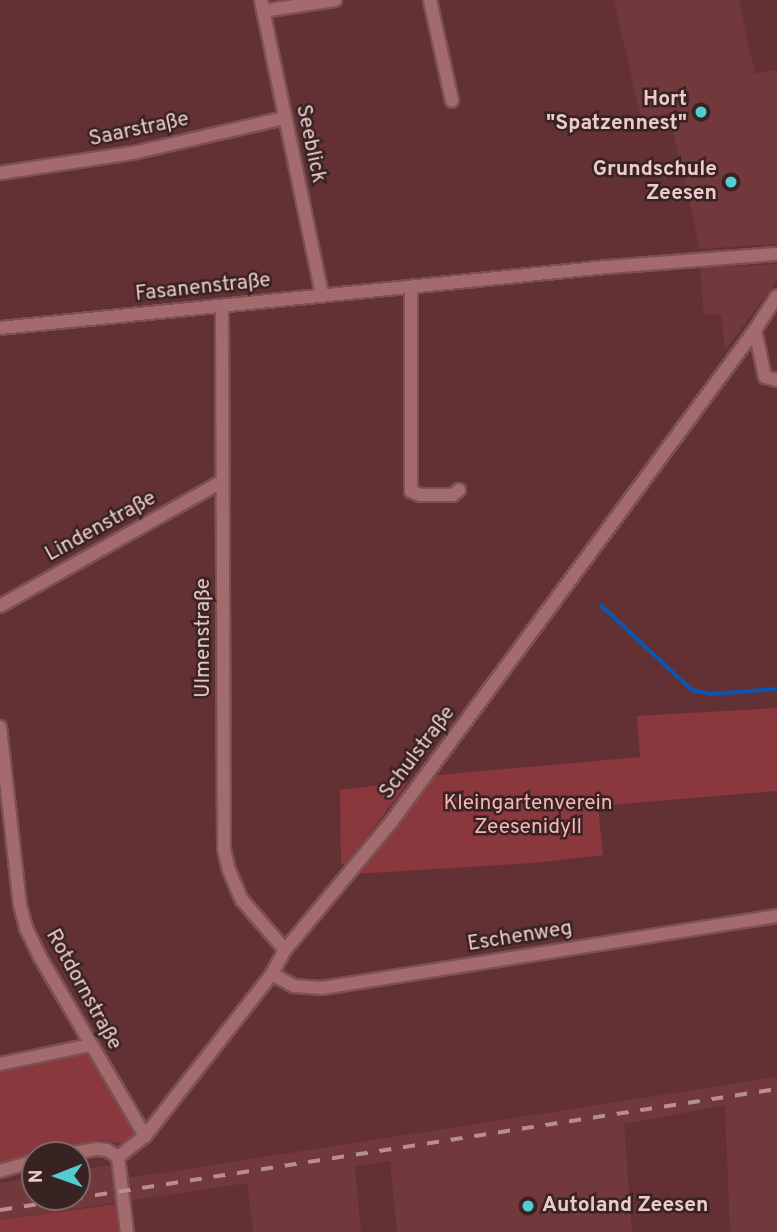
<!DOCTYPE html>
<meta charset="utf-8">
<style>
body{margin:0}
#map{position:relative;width:777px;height:1232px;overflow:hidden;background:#633134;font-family:Overpass,sans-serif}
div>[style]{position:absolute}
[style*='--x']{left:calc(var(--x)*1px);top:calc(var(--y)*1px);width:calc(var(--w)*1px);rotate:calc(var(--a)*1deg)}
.built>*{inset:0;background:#72393c}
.green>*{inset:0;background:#8a373e}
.stream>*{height:3.5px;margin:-1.75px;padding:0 1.75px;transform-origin:1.75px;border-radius:1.75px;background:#0c56b2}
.roads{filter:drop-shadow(2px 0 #7b5153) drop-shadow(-2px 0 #7b5153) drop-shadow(0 2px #7b5153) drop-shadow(0 -2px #7b5153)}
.street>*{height:12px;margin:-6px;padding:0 6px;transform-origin:6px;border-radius:6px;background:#a36b6d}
.rail>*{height:3.5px;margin-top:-1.75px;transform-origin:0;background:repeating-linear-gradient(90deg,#b68f91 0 12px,transparent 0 24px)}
.dots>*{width:19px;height:19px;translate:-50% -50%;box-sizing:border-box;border:4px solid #392222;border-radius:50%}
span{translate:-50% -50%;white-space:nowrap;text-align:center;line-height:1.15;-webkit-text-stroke:5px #392222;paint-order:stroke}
.poi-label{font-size:21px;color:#ebcbcb;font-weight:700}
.right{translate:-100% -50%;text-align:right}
.left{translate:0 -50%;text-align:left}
.street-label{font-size:21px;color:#ebcbcb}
.park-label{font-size:21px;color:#f7b5b6}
.north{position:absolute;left:21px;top:1141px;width:70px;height:70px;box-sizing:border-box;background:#392222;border:2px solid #806666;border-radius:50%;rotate:269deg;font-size:19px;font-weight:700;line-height:28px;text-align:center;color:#ebcbcb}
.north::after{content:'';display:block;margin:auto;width:24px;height:32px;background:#52cdd0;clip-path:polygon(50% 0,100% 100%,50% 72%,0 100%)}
</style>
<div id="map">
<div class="built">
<div style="clip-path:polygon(614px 0,739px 0,755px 74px,777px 70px,777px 244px,700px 249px,669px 113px,641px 119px)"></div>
<div style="clip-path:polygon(777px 264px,777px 280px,725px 350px,721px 314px,704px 315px,700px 268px)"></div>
<div style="clip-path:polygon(777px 1077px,777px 1232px,730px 1232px,725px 1105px,624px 1124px,632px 1232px,397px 1232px,390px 1161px,355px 1166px,361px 1232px,253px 1232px,247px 1183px,0 1220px,0 1183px,35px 1177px,35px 1197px,77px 1197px,77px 1170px,111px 1165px,114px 1180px,168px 1172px)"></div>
</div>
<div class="green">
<div style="clip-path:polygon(777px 708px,777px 791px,598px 806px,603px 855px,534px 863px,354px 874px,427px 776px,640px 757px,637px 716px)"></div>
<div style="clip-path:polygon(408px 782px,346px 865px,341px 863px,340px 790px)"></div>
<div style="clip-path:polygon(91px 1045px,136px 1129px,135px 1137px,121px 1143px,99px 1140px,0 1166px,0 1064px)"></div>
<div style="clip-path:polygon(116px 1204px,119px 1232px,0 1232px,0 1220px)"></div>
</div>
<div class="stream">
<div style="--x:601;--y:605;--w:125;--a:43"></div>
<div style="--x:692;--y:690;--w:20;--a:11"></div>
<div style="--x:712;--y:694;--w:65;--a:-4.4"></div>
</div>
<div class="roads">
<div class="street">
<div style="--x:261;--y:0;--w:301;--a:78.3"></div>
<div style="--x:430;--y:0;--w:103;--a:77.7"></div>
<div style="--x:263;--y:11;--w:73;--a:-8.7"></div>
<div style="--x:0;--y:173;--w:134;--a:-8.6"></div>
<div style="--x:133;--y:153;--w:156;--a:-13"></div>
<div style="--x:411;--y:287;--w:204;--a:90"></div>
<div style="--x:411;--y:491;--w:10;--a:24"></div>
<div style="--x:420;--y:495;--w:33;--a:0"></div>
<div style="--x:453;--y:495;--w:8;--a:-40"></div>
<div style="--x:222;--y:306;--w:543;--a:89.79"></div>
<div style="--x:224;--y:849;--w:22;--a:77"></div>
<div style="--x:229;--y:870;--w:33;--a:67"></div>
<div style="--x:242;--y:900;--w:66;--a:49.3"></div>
<div style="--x:0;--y:328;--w:610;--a:-5.74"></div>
<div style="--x:607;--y:267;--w:170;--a:-4.4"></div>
<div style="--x:755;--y:330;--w:48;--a:78"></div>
<div style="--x:765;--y:377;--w:12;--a:14"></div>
<div style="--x:0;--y:606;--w:249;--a:-29.3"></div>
<div style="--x:217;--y:484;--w:5;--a:0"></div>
<div style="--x:0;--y:727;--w:179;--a:83.6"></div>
<div style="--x:20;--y:905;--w:24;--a:75"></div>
<div style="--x:26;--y:928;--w:32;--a:64"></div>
<div style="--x:40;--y:957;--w:208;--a:59.6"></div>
<div style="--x:272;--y:974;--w:25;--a:29"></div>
<div style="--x:294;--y:986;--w:28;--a:4"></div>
<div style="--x:322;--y:988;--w:461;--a:-9"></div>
<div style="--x:0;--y:1064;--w:93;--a:-11.8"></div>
<div style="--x:62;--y:1155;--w:36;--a:-10"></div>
<div style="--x:97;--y:1149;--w:10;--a:6"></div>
<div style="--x:107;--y:1150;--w:13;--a:32"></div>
<div style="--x:118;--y:1157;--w:34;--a:-38"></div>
<div style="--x:145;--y:1136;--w:206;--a:-51.9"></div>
<div style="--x:272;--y:974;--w:27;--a:-62"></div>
<div style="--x:285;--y:950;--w:168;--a:-50.3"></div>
<div style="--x:392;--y:821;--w:611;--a:-53.52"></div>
<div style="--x:755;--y:330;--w:40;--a:-57.1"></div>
<div style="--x:118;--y:1157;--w:76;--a:83.2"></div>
<div style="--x:0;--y:1171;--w:36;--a:-16"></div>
</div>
</div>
<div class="rail">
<div style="--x:0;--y:1210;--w:786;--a:-8.85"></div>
</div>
<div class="dots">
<div style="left:701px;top:112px;background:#52cdd0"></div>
<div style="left:731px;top:182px;background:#52cdd0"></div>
<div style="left:528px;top:1206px;background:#52cdd0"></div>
</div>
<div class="poi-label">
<span class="right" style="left:687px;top:112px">Hort<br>"Spatzennest"</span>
<span class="right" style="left:717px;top:182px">Grundschule<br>Zeesen</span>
<span class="left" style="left:542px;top:1206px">Autoland Zeesen</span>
</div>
<div class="street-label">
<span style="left:139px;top:130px;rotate:-12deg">Saarstraße</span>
<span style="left:310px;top:144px;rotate:78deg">Seeblick</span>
<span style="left:203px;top:288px;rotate:-6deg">Fasanenstraße</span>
<span style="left:101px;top:527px;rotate:-29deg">Lindenstraße</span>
<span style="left:204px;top:638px;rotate:-90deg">Ulmenstraße</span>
<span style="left:418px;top:753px;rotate:-53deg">Schulstraße</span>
<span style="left:520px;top:937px;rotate:-9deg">Eschenweg</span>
<span style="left:83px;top:990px;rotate:61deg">Rotdornstraße</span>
</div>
<div class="park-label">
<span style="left:528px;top:816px">Kleingartenverein<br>Zeesenidyll</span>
</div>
<div class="north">N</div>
</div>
